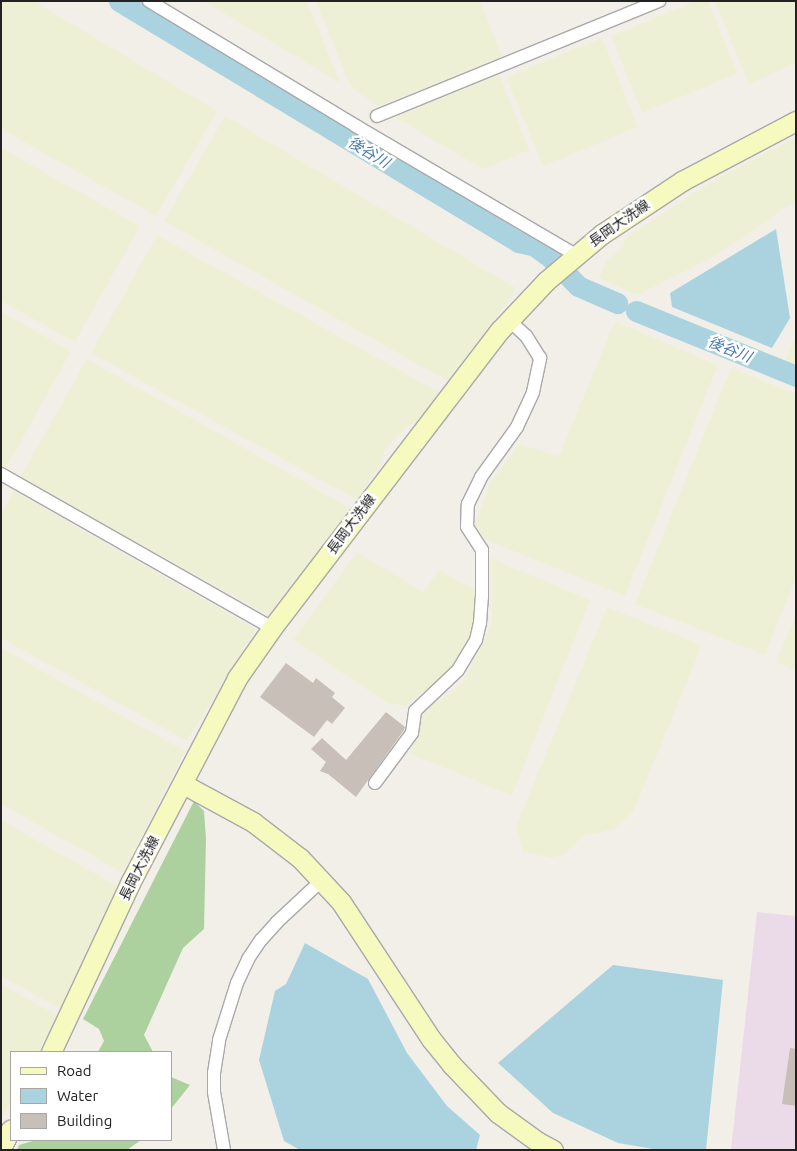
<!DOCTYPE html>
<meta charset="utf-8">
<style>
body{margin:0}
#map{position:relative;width:797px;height:1151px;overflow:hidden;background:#f2efe9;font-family:Ubuntu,"Noto Sans JP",sans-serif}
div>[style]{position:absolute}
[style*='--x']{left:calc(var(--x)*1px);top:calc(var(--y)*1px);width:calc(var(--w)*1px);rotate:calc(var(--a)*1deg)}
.industrial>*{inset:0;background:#ebdbe8}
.farmland>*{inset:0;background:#eef0d5}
.forest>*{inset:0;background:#add19e}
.water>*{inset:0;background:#aad3df}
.river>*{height:21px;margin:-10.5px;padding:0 10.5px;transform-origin:10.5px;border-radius:10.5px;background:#aad3df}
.building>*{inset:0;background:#c7bfb8}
.roads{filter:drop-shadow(1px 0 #a9a9a9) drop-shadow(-1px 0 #a9a9a9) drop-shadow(0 1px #a9a9a9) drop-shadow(0 -1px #a9a9a9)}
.street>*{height:12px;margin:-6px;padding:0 6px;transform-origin:6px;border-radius:6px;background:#fff}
.secondary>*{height:19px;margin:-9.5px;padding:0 9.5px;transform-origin:9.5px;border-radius:9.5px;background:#f7fabf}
span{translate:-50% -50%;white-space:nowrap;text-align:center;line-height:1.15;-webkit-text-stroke:5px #fff;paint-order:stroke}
.street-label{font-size:14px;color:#222}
.water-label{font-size:15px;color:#4a7aab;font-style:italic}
.frame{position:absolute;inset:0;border:2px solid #222;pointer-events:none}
.legend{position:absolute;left:10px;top:1051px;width:162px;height:90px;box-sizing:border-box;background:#fff;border:1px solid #a7a7a7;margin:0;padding:6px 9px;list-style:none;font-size:15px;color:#222}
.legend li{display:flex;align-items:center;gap:10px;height:25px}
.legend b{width:25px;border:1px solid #a7a7a7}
</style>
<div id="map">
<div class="industrial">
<div style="clip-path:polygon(757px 912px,796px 916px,796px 1150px,731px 1150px)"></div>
</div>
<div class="farmland">
<div style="clip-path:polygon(1px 1px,34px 1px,217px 111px,156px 216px,1px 129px)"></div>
<div style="clip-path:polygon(203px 1px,307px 1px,340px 83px)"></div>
<div style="clip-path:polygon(316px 1px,480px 1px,502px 57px,379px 106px,351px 88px)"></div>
<div style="clip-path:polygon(696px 1px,708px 1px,737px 74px,642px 113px,611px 36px)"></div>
<div style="clip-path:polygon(715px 1px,796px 1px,796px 63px,749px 84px)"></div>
<div style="clip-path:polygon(602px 38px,638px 127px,543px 166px,506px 77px)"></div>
<div style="clip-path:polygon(499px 74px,529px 150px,483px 169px,394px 117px)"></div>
<div style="clip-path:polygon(225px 116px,516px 288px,451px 383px,164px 221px)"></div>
<div style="clip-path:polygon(796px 137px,796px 204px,788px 205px,746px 236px,709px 259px,637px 295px,599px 278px,606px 261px,622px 248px,627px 237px,706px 185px)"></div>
<div style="clip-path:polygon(1px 148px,140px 226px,75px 342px,1px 301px)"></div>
<div style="clip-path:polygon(157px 235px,442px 394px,422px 419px,406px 427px,385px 449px,380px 465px,357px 500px,91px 353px)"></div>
<div style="clip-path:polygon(1px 312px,71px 351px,5px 470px,1px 468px)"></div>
<div style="clip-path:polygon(615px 321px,718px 365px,625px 596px,486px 540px,475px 523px,491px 482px,519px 444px,559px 456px)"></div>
<div style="clip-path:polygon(796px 336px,796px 366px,785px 361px)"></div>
<div style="clip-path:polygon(87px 359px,354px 510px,268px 615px,20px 478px)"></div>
<div style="clip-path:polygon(731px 368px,796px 394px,796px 577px,765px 655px,635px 604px)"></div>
<div style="clip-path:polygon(14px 491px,256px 629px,187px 741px,1px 638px,1px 514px)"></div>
<div style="clip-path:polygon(357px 552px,423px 592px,439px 570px,477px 591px,475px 636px,439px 685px,422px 692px,406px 706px,387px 703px,293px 640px)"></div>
<div style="clip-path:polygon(490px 558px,590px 600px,512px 796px,409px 753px,420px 733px,420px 717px,423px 708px,429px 703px,447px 696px,461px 683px,471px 668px,492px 624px)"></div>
<div style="clip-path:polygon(607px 607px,702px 645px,634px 810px,614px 829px,583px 836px,565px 854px,552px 858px,523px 852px,516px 826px)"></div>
<div style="clip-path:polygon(796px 614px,796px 671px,776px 662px)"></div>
<div style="clip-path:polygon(1px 648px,185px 751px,123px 873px,1px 804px)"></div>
<div style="clip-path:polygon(1px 820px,119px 887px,61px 1009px,1px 976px)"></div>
<div style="clip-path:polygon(1px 984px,58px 1016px,38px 1052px,11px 1052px,11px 1102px,1px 1120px)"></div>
</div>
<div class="forest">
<div style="clip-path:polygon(194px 801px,204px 811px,206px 839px,204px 929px,183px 948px,144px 1035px,153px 1052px,98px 1052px,104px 1041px,99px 1029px,83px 1019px)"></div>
<div style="clip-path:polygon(171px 1077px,190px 1085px,171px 1109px)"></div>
<div style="clip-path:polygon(36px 1140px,141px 1140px,127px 1150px,17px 1150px,19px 1145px)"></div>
</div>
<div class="water">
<div style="clip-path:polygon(776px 229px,790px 318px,772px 348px,672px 307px,670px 293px)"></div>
<div style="clip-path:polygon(305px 943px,368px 979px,407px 1053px,447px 1106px,480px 1135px,476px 1150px,300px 1150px,284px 1141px,259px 1060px,275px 991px,286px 984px)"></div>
<div style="clip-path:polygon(613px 965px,723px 980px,706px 1150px,659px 1150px,618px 1143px,553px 1113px,498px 1063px)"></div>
</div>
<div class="river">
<div style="--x:119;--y:1;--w:466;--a:31.1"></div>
<div style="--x:518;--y:242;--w:17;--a:13"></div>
<div style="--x:535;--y:246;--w:21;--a:37"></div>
<div style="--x:552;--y:259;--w:37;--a:46"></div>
<div style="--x:578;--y:286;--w:43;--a:23.6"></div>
<div style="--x:636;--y:311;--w:173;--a:22.1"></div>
</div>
<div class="building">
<div style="clip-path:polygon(286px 663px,313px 683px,316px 678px,335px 693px,332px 697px,345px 708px,332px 724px,327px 720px,314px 737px,260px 697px)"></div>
<div style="clip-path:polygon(386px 712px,405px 727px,404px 730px,356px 797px,328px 774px,320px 771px,326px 762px,311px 749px,322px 738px,346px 760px)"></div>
<div style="clip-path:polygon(790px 1048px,796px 1049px,796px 1106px,782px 1104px)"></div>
</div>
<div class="roads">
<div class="street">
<div style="--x:149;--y:1;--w:242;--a:31.1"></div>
<div style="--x:356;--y:126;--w:255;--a:30.4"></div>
<div style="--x:377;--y:116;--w:305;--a:-22.2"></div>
<div style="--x:1;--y:474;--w:312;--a:29.6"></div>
<div style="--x:375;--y:783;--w:62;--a:-53.5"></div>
<div style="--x:412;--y:733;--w:22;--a:-82"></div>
<div style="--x:415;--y:711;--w:59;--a:-43.6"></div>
<div style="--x:458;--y:670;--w:35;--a:-59"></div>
<div style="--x:476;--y:640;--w:17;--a:-77"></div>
<div style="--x:480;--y:623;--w:26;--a:-86"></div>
<div style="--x:482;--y:597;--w:47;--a:-90"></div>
<div style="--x:482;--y:550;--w:27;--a:-123"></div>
<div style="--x:467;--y:527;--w:23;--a:-88"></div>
<div style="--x:468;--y:504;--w:30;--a:-64"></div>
<div style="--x:481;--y:477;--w:62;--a:-54.2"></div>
<div style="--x:517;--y:427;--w:38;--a:-65"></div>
<div style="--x:533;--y:392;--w:35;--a:-78"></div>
<div style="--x:540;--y:358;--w:26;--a:-122"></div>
<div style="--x:526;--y:336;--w:23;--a:-137"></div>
<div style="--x:224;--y:1150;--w:59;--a:-99.8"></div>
<div style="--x:214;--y:1092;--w:19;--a:-90"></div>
<div style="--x:214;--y:1073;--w:33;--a:-81"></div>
<div style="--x:219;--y:1040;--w:60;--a:-72.5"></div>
<div style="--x:237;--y:983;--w:26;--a:-65"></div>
<div style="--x:248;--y:959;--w:23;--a:-56"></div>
<div style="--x:261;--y:940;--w:24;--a:-48"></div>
<div style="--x:277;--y:922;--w:62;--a:-43"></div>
</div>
<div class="secondary">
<div style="--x:183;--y:784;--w:80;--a:28.5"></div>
<div style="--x:253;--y:822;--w:59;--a:37.5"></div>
<div style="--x:300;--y:858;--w:60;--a:47"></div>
<div style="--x:341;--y:902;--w:164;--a:56.7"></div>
<div style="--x:431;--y:1039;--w:32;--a:51"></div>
<div style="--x:451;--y:1064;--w:68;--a:46.2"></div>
<div style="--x:498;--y:1113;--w:49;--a:35.9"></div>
<div style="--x:538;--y:1142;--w:17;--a:28"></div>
<div style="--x:51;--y:1052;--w:187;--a:-64.9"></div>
<div style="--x:130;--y:883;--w:231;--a:-62.4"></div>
<div style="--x:237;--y:678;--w:61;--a:-55"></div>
<div style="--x:272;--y:628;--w:375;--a:-52.6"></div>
<div style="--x:500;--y:330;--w:67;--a:-46.8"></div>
<div style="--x:546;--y:281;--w:73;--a:-40"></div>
<div style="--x:602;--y:234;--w:96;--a:-33.5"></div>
<div style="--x:682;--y:181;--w:129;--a:-27.8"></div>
<div style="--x:1;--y:1148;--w:21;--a:-62"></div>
</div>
</div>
<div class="street-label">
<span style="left:619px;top:223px;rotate:-35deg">長岡大洗線</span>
<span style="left:351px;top:524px;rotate:-53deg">長岡大洗線</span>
<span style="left:139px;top:868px;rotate:-63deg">長岡大洗線</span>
</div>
<div class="water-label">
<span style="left:369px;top:152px;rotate:31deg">後谷川</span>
<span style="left:730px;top:349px;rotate:22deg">後谷川</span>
</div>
<div class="frame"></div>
<ul class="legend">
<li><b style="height:6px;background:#f7fabf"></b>Road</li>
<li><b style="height:14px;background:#aad3df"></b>Water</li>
<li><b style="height:14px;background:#c7bfb8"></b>Building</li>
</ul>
</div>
